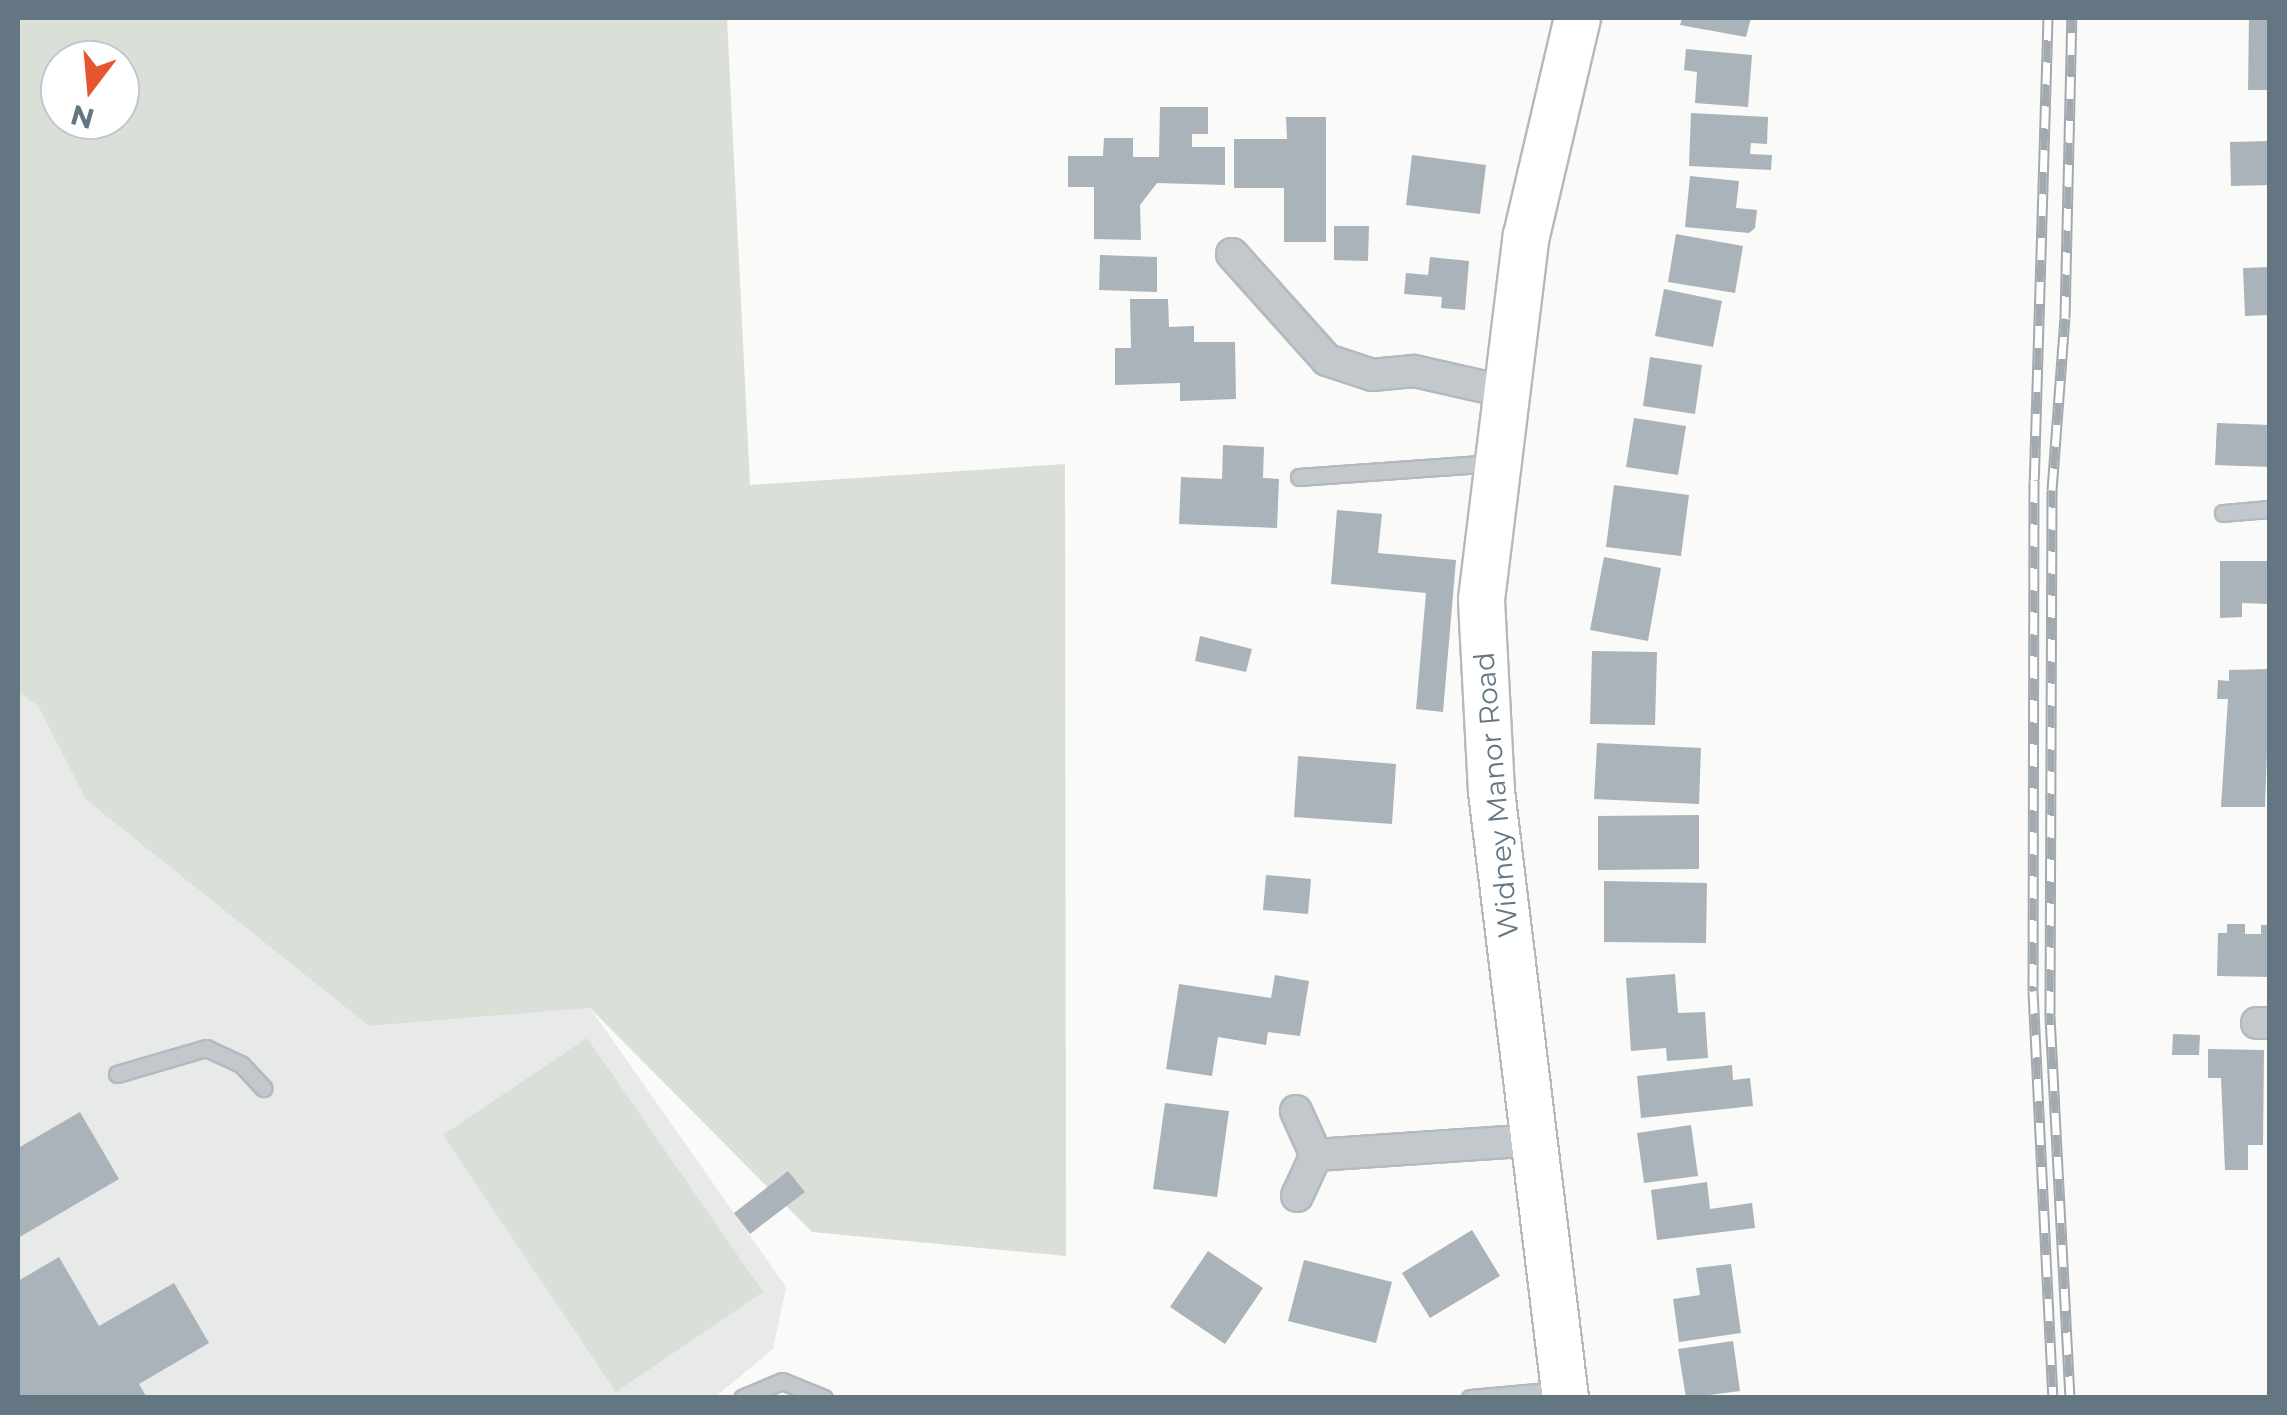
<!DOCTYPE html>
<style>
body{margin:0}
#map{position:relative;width:2287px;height:1415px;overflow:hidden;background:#fafaf8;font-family:Montserrat,sans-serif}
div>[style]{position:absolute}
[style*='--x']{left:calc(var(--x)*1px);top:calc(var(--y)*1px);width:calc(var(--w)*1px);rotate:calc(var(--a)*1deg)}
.built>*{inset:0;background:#e8e9e9}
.green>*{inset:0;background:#dadfd7}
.building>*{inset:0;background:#aab3b9}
.roads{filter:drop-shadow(2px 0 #b3babf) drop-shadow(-2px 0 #b3babf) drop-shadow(0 2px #b3babf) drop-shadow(0 -2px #b3babf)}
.lane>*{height:15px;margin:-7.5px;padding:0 7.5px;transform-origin:7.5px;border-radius:7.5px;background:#c3c8cc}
.street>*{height:30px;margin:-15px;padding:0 15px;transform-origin:15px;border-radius:15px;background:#c3c8cc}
.secondary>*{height:45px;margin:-22.5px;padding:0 22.5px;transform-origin:22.5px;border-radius:22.5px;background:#fff}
.rail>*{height:11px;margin-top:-5.5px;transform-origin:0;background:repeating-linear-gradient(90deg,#fff 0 22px,#a2aab0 0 44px);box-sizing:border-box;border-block:2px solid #a2aab0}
span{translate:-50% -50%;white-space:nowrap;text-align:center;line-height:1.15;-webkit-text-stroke:10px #fff;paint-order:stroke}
.street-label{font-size:28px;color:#657683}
.frame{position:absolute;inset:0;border:20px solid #657683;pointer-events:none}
.north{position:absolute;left:40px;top:40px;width:100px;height:100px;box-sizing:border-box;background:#fff;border:2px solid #c1c8cd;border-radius:50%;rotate:196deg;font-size:28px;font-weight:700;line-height:40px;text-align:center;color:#657683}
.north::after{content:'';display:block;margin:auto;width:35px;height:45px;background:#e4572e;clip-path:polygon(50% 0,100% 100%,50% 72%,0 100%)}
</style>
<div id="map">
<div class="built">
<div style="clip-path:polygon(18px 692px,38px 706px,86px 800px,369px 1026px,590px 1008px,786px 1287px,773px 1349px,715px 1397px,18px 1397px)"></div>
</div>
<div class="green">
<div style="clip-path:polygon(evenodd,18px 18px,727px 18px,750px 485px,1065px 464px,1066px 1256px,812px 1232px,590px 1008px,369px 1026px,86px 800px,38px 706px,18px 692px,18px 18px,60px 60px,120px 60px,120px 120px,60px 120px,60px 60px)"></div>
<div style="clip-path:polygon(587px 1038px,763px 1292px,616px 1392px,443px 1135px)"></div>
</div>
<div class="building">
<div style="clip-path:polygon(1682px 18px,1751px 18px,1746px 37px,1680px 25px)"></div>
<div style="clip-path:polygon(2249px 18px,2270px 18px,2270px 90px,2248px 90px)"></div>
<div style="clip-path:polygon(1686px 49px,1752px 55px,1748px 107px,1695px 103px,1697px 72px,1684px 70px)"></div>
<div style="clip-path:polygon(1160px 107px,1208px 107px,1208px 134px,1192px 134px,1192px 147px,1225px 147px,1225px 185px,1157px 183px,1140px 205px,1141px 240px,1094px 239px,1094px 187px,1068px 187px,1068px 156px,1103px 156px,1104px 138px,1133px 138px,1133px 157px,1159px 157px)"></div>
<div style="clip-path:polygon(1691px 113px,1768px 117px,1767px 144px,1751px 143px,1750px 154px,1772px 155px,1771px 170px,1689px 166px)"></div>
<div style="clip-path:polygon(1286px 117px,1326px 117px,1326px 242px,1284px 242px,1284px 188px,1234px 188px,1234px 139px,1287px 139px)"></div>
<div style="clip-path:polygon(2270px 141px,2270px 185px,2231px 186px,2230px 142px)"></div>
<div style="clip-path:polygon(1412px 155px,1486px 165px,1480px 214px,1406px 205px)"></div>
<div style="clip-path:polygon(1690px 176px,1739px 181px,1736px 208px,1757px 210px,1755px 228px,1749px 233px,1685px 227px)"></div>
<div style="clip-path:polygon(1334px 226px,1369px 226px,1368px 261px,1334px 260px)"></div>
<div style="clip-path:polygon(1676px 234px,1743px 246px,1735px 293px,1668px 282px)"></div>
<div style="clip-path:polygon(1100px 255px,1157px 257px,1157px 292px,1099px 290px)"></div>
<div style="clip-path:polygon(1430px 257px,1469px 261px,1465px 310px,1441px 308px,1442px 297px,1404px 294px,1406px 273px,1428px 275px)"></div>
<div style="clip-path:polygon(2270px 267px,2270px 315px,2245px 316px,2243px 268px)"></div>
<div style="clip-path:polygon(1664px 289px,1722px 301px,1713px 347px,1655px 336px)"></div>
<div style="clip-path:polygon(1130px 299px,1168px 299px,1169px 327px,1194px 326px,1194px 342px,1235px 342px,1236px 399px,1180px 401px,1180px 383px,1115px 385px,1115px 348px,1131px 348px)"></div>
<div style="clip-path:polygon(1650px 357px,1702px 365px,1695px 414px,1643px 406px)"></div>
<div style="clip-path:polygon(1634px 418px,1686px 426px,1678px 475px,1626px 467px)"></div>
<div style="clip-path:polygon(2217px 423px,2270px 425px,2270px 467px,2215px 465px)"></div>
<div style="clip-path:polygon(1223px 445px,1264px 447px,1263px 478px,1279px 479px,1277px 528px,1179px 524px,1181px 477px,1222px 479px)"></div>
<div style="clip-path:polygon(1614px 485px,1689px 495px,1681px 556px,1606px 547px)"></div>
<div style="clip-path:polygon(1337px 510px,1382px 514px,1378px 553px,1456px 560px,1443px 712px,1416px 709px,1426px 593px,1331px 584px)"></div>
<div style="clip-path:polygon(1604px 557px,1661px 568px,1648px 641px,1590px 630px)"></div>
<div style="clip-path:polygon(2220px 561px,2270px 561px,2270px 604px,2242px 603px,2242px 617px,2220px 618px)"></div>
<div style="clip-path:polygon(1200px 636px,1252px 649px,1246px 672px,1195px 661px)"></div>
<div style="clip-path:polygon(1592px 651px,1657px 652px,1655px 725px,1590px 724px)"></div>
<div style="clip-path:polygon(2270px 669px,2265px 807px,2221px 807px,2228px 699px,2217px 699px,2218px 680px,2229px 681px,2229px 670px)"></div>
<div style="clip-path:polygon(1597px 743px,1701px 748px,1699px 804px,1594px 799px)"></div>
<div style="clip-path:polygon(1298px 756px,1396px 764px,1392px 824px,1294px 817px)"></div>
<div style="clip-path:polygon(1699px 815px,1699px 869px,1598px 870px,1598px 816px)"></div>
<div style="clip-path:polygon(1266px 875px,1311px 879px,1308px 914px,1263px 910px)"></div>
<div style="clip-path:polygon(1604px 881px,1707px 883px,1706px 943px,1604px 942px)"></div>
<div style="clip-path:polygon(2227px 924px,2245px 924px,2245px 934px,2261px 934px,2261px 925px,2270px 925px,2270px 977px,2217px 976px,2218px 933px,2227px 933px)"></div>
<div style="clip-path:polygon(1675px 974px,1678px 1013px,1705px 1012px,1708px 1058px,1667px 1061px,1666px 1048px,1631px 1051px,1626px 978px)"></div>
<div style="clip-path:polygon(1275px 975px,1309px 981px,1300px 1036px,1268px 1032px,1266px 1045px,1218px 1037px,1212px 1076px,1166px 1069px,1179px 984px,1271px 998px)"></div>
<div style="clip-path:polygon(2173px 1034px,2200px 1035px,2199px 1055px,2172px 1055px)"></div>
<div style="clip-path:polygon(2208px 1049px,2264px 1050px,2263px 1145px,2248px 1145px,2248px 1170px,2225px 1170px,2221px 1078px,2208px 1078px)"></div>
<div style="clip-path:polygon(1732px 1065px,1733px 1080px,1750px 1078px,1753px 1106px,1641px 1118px,1637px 1076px)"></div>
<div style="clip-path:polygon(1165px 1103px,1229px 1111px,1217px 1197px,1153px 1189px)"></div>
<div style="clip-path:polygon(80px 1112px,119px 1179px,18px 1238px,18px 1148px)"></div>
<div style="clip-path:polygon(1691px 1125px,1698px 1176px,1644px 1183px,1637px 1133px)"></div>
<div style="clip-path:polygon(788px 1171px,805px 1192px,750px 1234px,734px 1213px)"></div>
<div style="clip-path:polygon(1707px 1182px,1710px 1209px,1752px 1203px,1755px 1228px,1657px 1240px,1651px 1190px)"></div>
<div style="clip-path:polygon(1472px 1230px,1500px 1276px,1430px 1318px,1402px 1273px)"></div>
<div style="clip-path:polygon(1208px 1251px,1263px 1288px,1225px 1344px,1170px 1307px)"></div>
<div style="clip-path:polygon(59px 1257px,99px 1326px,174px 1283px,209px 1343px,139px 1384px,147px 1398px,18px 1398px,18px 1281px)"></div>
<div style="clip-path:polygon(1304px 1260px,1392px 1282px,1376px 1343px,1288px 1321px)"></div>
<div style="clip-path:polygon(1731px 1264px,1741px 1333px,1679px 1342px,1673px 1299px,1700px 1295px,1696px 1268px)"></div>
<div style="clip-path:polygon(1733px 1341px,1740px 1391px,1686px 1398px,1678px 1349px)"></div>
</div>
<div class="roads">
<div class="lane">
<div style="--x:1299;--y:477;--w:196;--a:-4.1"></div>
<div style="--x:2223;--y:513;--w:47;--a:-4.9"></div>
<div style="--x:117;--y:1074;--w:93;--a:-16.3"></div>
<div style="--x:206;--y:1048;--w:38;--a:25"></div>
<div style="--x:241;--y:1064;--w:33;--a:47"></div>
<div style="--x:742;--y:1398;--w:43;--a:-23"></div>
<div style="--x:782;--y:1381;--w:45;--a:22"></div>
<div style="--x:1470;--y:1398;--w:90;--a:-5.1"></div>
</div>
<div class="street">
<div style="--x:1232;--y:254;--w:142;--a:48.1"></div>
<div style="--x:1327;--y:360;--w:47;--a:18.4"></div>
<div style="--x:1372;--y:375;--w:42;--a:-5.4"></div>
<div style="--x:1414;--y:371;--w:91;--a:12.7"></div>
<div style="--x:2257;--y:1023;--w:13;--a:0"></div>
<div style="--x:1296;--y:1111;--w:48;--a:65.6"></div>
<div style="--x:1316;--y:1155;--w:45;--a:114.9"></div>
<div style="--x:1316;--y:1155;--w:221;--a:-3.9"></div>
</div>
<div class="secondary">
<div style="--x:1565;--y:1398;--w:611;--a:-96.95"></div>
<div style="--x:1491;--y:791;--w:192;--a:-93"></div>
<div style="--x:1481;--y:599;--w:367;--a:-83"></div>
<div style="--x:1526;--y:235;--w:223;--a:-76.8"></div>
</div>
</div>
<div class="rail">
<div style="--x:2048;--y:18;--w:462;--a:91.7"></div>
<div style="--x:2034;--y:480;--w:511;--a:90.11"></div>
<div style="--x:2033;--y:991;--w:407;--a:87.2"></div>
<div style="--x:2070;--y:1398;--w:386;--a:-93"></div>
<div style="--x:2050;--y:1013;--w:523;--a:-89.78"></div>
<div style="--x:2052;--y:490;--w:172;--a:-85.7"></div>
<div style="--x:2065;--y:318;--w:300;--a:-88.7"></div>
</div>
<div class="street-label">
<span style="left:1496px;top:795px;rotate:-95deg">Widney Manor Road</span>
</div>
<div class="frame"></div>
<div class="north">N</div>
</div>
